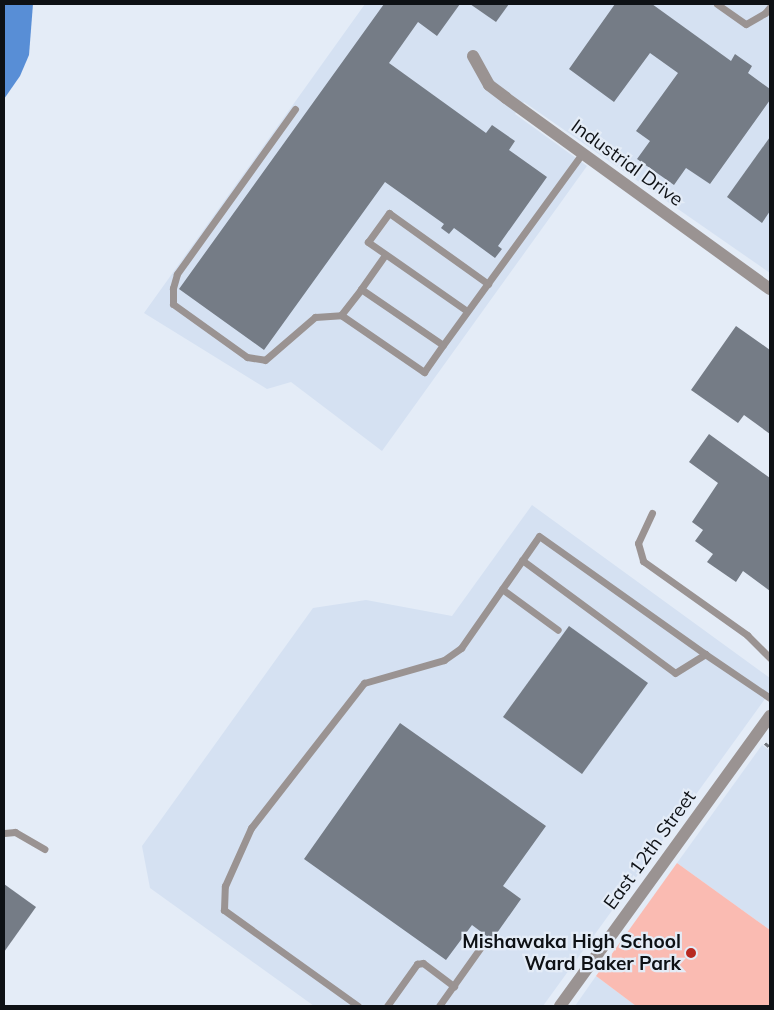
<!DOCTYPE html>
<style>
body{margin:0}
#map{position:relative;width:774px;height:1010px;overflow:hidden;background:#e4ecf7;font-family:Mulish,sans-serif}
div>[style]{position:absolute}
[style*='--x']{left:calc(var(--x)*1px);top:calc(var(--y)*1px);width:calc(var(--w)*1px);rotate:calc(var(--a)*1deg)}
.built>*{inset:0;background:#d5e1f2}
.green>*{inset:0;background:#fabbb2}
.water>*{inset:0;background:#588ed6}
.building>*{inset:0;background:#757c86}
.path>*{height:2.5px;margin-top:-1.25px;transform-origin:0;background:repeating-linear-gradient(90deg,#71767d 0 5px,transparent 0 7.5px)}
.service>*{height:7px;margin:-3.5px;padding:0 3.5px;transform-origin:3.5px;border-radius:3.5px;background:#9a9392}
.minor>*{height:12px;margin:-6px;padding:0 6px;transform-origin:6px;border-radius:6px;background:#9a9392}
.tertiary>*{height:12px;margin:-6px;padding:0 6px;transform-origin:6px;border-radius:6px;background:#9a9392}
.dots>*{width:14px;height:14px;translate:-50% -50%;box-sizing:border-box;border:2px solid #e4ecf7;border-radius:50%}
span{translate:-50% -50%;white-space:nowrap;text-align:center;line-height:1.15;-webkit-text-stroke:4.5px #e4ecf7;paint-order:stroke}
.street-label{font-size:19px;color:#0e1115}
.poi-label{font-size:19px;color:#0e1115;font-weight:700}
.right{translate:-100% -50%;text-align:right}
.frame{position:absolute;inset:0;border:5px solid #0e1115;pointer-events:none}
</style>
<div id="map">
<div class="built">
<div style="clip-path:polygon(365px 4px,770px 4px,770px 273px,524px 102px,515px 114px,587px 166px,382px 451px,291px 382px,267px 389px,144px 313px)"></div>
<div style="clip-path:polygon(532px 505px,770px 678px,770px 692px,543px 1006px,314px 1006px,150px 888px,142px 846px,313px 608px,366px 600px,452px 616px)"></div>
<div style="clip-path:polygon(762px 745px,770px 751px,770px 930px,677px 863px)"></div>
<div style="clip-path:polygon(596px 976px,636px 1006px,575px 1006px)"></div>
</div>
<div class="green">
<div style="clip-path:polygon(677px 863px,770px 930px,770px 1006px,636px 1006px,596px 976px)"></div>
</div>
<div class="water">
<div style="clip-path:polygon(4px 4px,33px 4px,29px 55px,20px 76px,4px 99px)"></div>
</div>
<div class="building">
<div style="clip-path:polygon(384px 4px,460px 4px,437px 36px,418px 22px,389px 63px,486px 133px,492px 125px,515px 141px,509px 150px,547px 177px,498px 246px,502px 249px,495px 258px,454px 228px,449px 234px,441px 228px,444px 224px,385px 182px,264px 350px,179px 289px)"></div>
<div style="clip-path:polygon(470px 4px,509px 4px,496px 22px)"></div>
<div style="clip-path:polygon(615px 4px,652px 4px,731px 61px,735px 54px,752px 66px,748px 73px,770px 89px,770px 100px,710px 184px,686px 168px,674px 185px,637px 159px,650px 141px,636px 131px,678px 73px,650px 53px,614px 102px,569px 69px)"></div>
<div style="clip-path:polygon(770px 137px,770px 211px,762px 223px,727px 197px)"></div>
<div style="clip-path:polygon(736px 326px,770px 350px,770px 434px,744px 415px,738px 423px,691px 390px)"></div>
<div style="clip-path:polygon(709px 434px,770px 478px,770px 591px,743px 571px,736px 582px,707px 562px,713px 554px,695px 541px,703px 530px,692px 522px,718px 483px,689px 462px)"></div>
<div style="clip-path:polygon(569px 626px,648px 683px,582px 774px,503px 717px)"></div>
<div style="clip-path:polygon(400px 723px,546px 826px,503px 886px,521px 899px,492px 940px,472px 925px,446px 960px,304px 859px)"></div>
<div style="clip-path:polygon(4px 884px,36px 907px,4px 952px)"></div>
</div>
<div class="path">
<div style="--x:765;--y:743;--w:6;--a:39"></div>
</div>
<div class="service">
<div style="--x:717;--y:4;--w:35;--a:35"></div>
<div style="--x:746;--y:24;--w:22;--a:-30"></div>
<div style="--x:765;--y:13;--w:8;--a:-50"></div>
<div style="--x:295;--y:109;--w:203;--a:125.6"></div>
<div style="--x:177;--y:274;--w:15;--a:106"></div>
<div style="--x:173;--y:288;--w:16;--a:90"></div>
<div style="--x:173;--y:304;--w:91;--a:35.6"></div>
<div style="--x:247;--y:357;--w:18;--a:9"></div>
<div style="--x:265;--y:360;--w:66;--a:-40.7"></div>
<div style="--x:315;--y:317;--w:26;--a:-4"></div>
<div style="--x:341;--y:315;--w:33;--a:-52"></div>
<div style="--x:385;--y:255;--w:42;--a:125.2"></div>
<div style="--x:361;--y:289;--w:99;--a:34.3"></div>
<div style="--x:443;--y:345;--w:236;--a:-54"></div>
<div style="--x:467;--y:311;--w:121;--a:-145.1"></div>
<div style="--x:368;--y:242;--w:36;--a:-54"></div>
<div style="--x:389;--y:213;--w:122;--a:35.6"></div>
<div style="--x:341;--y:315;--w:101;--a:34.5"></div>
<div style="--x:424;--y:372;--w:33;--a:-55"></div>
<div style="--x:652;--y:513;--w:33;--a:115"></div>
<div style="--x:638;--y:543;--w:19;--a:74"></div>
<div style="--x:643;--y:561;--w:128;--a:35.4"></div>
<div style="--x:747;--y:635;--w:33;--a:45"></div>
<div style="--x:522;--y:560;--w:190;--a:36.4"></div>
<div style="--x:675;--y:673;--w:36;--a:-32"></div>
<div style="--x:705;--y:654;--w:78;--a:34.1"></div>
<div style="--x:502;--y:589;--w:69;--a:36.2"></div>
<div style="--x:4;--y:833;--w:11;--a:-5"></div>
<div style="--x:15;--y:832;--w:34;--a:30"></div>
<div style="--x:358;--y:1006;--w:165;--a:-144.4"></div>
<div style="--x:224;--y:910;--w:24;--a:-88"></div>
<div style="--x:225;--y:886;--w:64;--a:-65.9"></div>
<div style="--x:251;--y:828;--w:184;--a:-52.1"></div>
<div style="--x:364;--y:683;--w:83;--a:-16"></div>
<div style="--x:444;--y:660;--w:21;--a:-35"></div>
<div style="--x:461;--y:648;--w:136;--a:-55.1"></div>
<div style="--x:539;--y:536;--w:204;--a:35.4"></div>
<div style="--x:387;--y:1006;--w:52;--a:-54.5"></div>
<div style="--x:417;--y:964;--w:6;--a:-9"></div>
<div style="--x:423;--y:963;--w:39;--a:37"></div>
<div style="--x:439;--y:1006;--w:72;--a:-54.6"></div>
</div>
<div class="minor">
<div style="--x:473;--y:56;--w:33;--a:61"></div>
<div style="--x:489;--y:85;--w:21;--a:37"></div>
<div style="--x:506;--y:98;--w:326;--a:35.9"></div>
</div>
<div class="tertiary">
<div style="--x:560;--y:1006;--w:358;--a:-54.1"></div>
</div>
<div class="dots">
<div style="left:691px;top:953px;background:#b72921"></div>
</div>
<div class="street-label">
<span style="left:627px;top:163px;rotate:36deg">Industrial Drive</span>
<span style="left:650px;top:850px;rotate:-54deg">East 12th Street</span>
</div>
<div class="poi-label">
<span class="right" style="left:681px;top:953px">Mishawaka High School<br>Ward Baker Park</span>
</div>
<div class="frame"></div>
</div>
